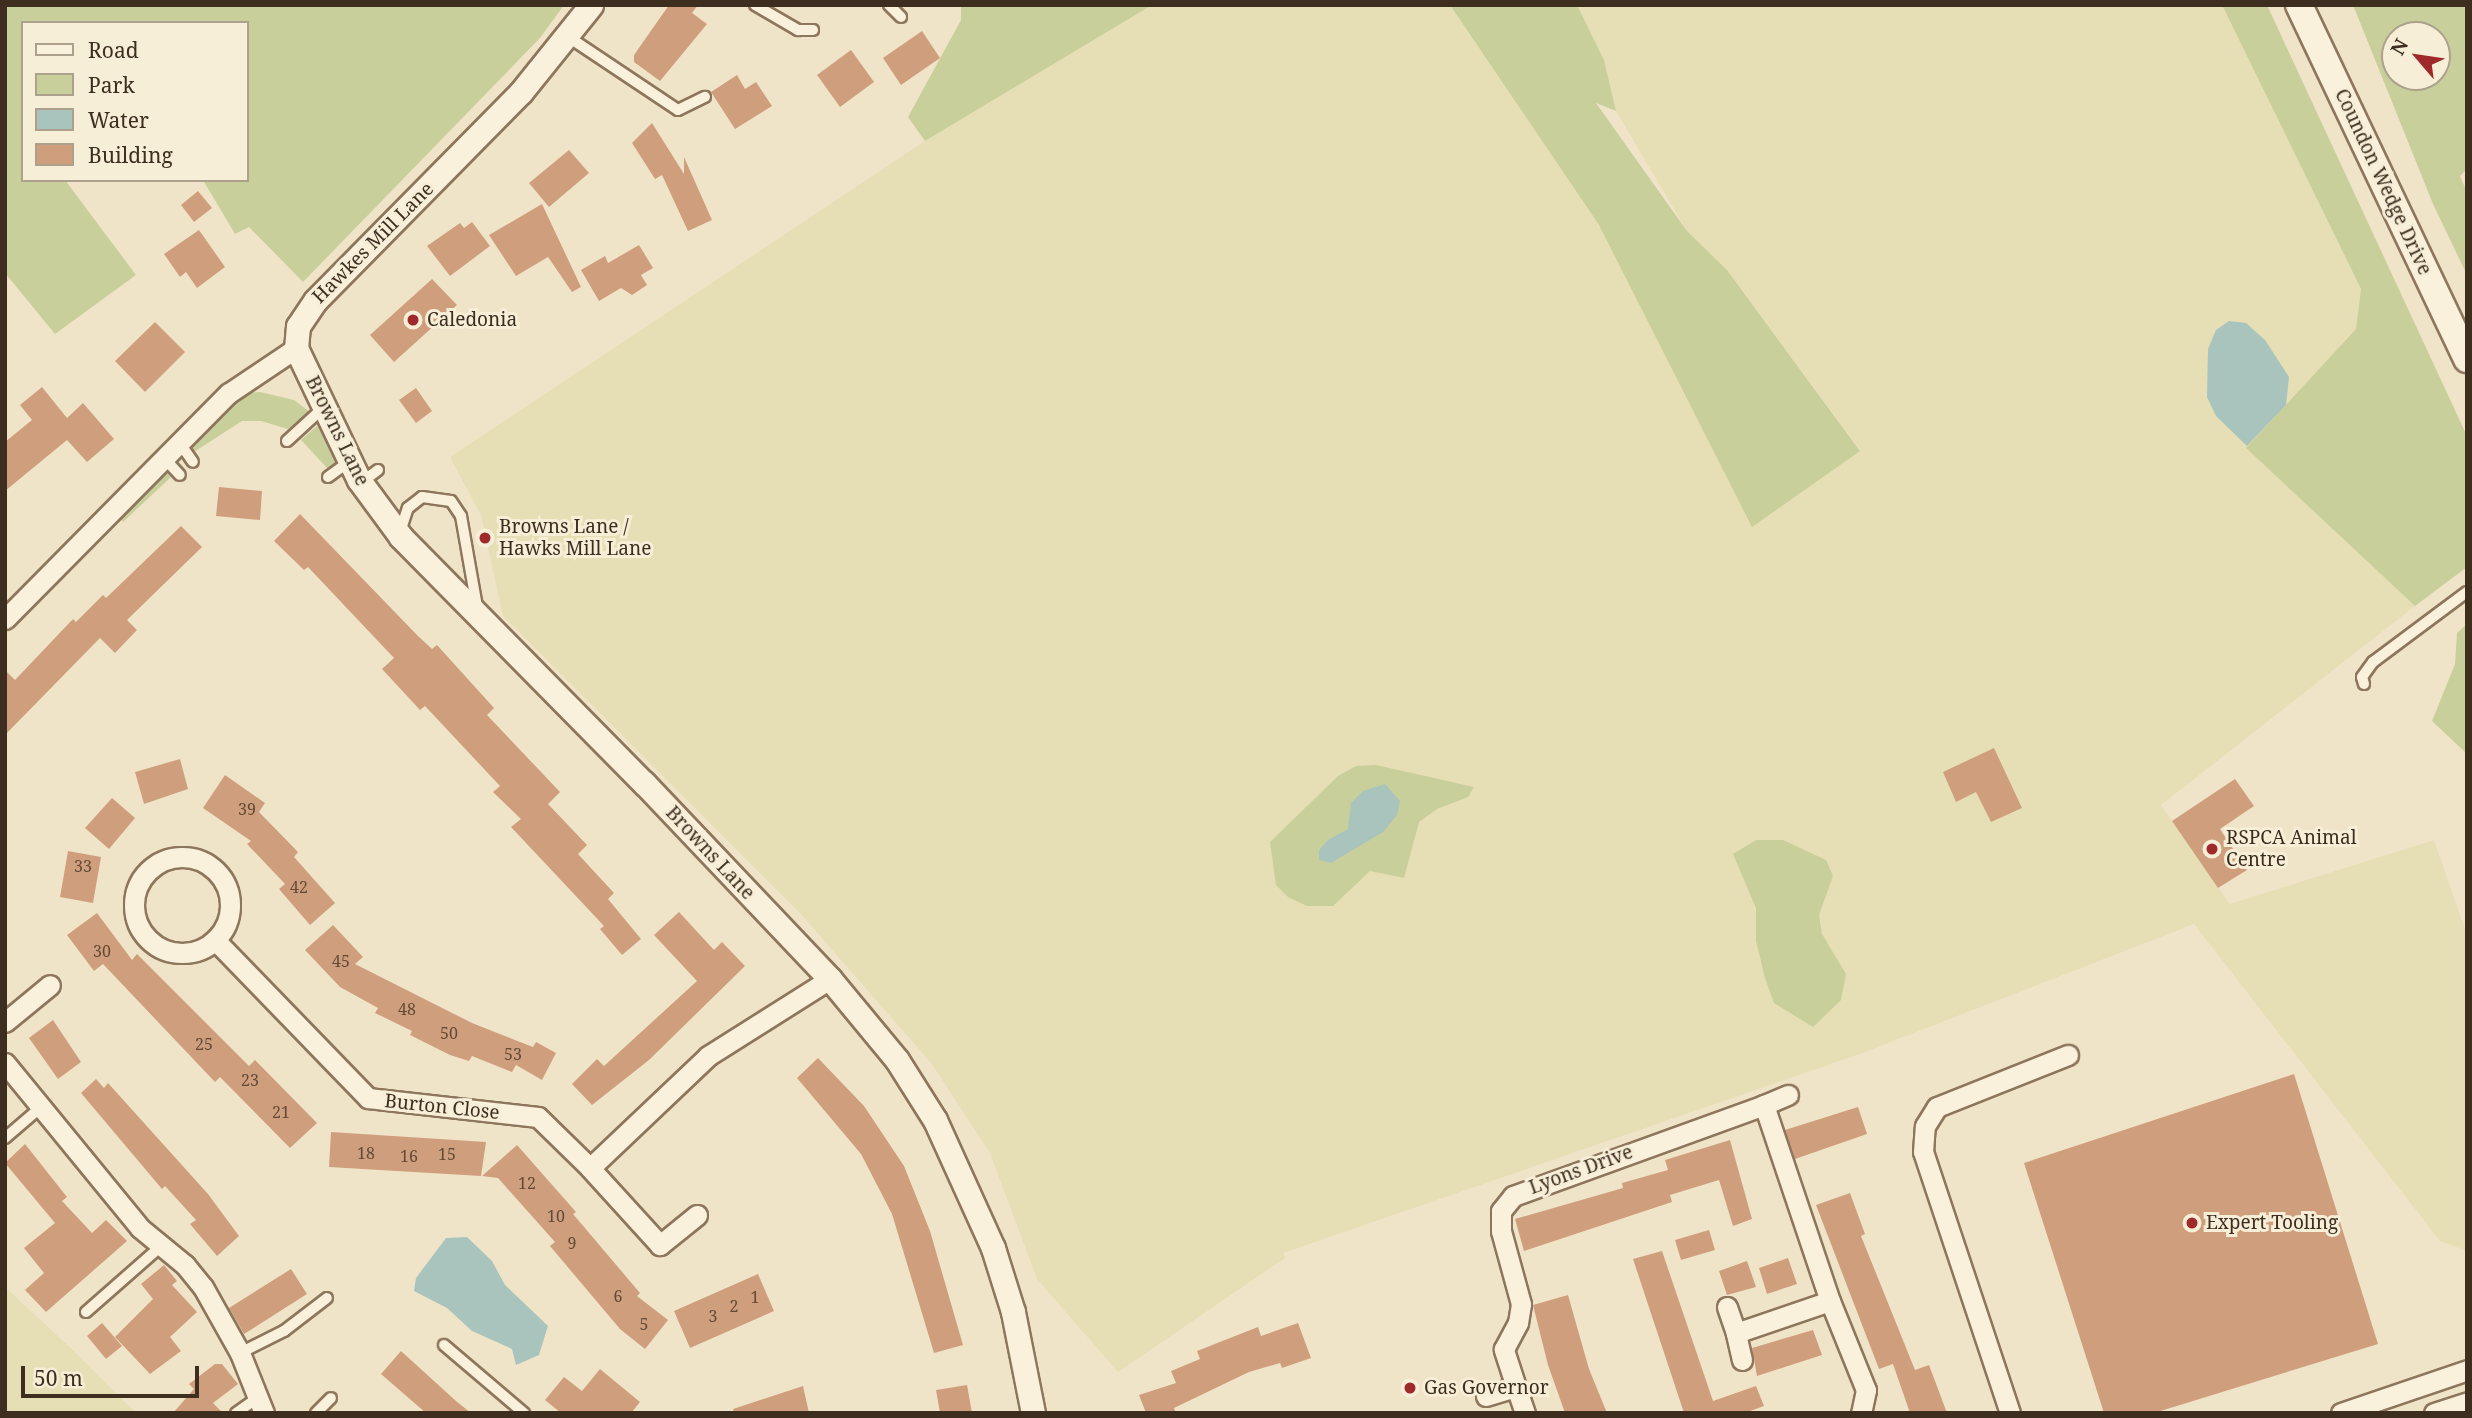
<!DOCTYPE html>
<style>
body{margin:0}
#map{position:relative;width:2472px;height:1418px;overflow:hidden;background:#f0e4c8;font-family:"Noto Serif",serif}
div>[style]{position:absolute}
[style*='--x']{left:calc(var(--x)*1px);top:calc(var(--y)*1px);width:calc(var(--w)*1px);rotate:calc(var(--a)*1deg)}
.farmland>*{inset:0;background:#e6deb5}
.green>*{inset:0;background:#c9cf9b}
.water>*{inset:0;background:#a9c4bc}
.building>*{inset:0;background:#cf9f7d}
.roads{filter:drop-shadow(2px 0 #8d765c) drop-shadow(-2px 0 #8d765c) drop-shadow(0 2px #8d765c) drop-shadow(0 -2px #8d765c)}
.service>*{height:10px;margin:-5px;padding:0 5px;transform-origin:5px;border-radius:5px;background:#faf1dc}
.minor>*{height:19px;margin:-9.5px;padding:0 9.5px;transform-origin:9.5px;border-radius:9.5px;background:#faf1dc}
.minor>.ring{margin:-9.5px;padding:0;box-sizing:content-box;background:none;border:19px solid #faf1dc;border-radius:50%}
.tertiary>*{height:23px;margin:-11.5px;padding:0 11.5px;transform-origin:11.5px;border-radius:11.5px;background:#faf1dc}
.secondary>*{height:26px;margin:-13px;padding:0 13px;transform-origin:13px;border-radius:13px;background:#faf1dc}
.dots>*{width:19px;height:19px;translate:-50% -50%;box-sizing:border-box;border:4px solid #f7eed8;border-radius:50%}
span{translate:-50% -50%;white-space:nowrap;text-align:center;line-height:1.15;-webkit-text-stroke:6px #f7eed8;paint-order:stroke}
.number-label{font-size:16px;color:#624a37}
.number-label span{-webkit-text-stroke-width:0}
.street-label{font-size:19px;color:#3d2e20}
.poi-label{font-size:19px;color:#3d2e20}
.left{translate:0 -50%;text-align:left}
.frame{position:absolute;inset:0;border:7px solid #3d2e20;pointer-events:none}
.legend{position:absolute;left:21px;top:21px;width:228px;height:161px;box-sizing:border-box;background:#f7eed8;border:2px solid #ada18e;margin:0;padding:9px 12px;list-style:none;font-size:21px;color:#3d2e20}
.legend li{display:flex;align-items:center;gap:14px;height:35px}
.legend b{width:35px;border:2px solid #ada18e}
.north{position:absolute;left:2381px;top:21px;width:70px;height:70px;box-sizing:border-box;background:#f7eed8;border:2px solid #ada18e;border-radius:50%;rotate:299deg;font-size:19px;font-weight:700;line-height:28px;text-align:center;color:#3d2e20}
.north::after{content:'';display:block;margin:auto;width:24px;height:32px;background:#9e2a2b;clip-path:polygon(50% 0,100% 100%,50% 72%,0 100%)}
.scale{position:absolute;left:21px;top:1366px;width:178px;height:32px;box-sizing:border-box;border:4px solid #3d2e20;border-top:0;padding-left:9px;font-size:21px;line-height:24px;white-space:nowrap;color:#3d2e20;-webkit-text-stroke:5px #f7eed8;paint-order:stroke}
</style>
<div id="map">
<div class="farmland">
<div style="clip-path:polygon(1152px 5px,1450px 5px,1599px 225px,1840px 461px,1860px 450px,1727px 270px,1687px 231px,1616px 111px,1604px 60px,1577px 5px,2222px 5px,2361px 289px,2356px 329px,2246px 448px,2415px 606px,2161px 805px,2230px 904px,2434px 840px,2467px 935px,2467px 1251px,2440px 1241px,2194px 924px,1857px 1055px,1283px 1253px,1285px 1258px,1118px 1372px,1037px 1279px,990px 1153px,932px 1064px,800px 913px,503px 616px,481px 515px,450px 457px,925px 141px)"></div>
<div style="clip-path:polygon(5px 1287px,76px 1353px,136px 1413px,5px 1413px)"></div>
</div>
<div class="green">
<div style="clip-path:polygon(5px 5px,564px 5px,540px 38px,303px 282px,249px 227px,235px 234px,203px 180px,247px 180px,247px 23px,23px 23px,23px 180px,65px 180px,136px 275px,55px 334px,5px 273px)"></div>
<div style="clip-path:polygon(961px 5px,1152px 5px,925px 141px,908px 117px,961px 20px)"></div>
<div style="clip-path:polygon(1450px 5px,1577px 5px,1604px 60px,1616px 111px,1596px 103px,1687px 231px,1727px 270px,1860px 451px,1752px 527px,1599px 225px)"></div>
<div style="clip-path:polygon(2222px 5px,2267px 5px,2467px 436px,2467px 567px,2415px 606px,2246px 448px,2356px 329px,2361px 289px)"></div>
<div style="clip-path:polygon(evenodd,2353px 5px,2467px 5px,2467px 169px,2460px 176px,2467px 192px,2467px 275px,2433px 204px,2353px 5px,2395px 35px,2437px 35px,2437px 77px,2395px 77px,2395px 35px)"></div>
<div style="clip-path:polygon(260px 392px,294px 400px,310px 412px,288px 429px,261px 421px,242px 421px,194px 452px,188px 444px,221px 412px,247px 393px)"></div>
<div style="clip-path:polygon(318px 425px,338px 462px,328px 469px,301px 440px)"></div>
<div style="clip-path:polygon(163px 470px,171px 477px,123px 522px,117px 516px)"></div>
<div style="clip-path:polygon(2467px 624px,2467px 754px,2432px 721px,2455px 664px,2457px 633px)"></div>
<div style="clip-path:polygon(1376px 765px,1474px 787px,1468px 797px,1437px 809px,1419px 822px,1404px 878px,1370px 871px,1333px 906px,1307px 906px,1288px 897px,1276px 885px,1270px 842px,1338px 776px,1356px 766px)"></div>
<div style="clip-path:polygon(1756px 840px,1783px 840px,1826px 860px,1833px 876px,1819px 915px,1822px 934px,1846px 974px,1841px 1000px,1813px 1027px,1774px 1003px,1765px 978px,1756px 941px,1756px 908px,1733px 854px)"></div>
</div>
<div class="water">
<div style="clip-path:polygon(2229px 321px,2246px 323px,2265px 340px,2289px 377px,2286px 405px,2247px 446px,2216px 416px,2207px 397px,2208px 349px,2216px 330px)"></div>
<div style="clip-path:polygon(1385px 784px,1400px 801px,1397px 815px,1383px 832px,1331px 863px,1319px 860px,1319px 850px,1328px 840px,1348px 829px,1351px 803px,1363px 791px)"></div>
<div style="clip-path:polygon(467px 1237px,492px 1261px,505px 1285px,548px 1326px,539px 1355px,516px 1365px,512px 1349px,472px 1331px,447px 1308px,414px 1291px,416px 1278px,446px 1238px)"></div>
</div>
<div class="building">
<div style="clip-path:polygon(669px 5px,698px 5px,692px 13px,707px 24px,660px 81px,634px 62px,634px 55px)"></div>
<div style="clip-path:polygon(922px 31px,940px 58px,901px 85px,883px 58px)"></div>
<div style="clip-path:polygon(851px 50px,874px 82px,840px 107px,817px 75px)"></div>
<div style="clip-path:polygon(737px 75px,745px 89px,756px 82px,772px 106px,735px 129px,711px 92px)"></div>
<div style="clip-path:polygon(652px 123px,684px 174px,684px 157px,712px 220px,688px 231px,662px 175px,655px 179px,632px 143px)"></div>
<div style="clip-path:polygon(569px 150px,589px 173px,549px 207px,529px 183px)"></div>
<div style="clip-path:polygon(198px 191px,212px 208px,194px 222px,181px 205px)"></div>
<div style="clip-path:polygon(542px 204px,581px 287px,572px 292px,548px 257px,516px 276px,489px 235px)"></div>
<div style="clip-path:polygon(472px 222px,490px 246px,450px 276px,427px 246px,460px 223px,464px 228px)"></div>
<div style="clip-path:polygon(199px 230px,225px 267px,197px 288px,186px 272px,180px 277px,164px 254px)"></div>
<div style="clip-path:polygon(639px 245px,653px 268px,641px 275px,647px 285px,632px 295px,621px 288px,599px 301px,581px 270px,605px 256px,608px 263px)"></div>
<div style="clip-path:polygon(432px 279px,457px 305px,394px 362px,370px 335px)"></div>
<div style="clip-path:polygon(155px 322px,185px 352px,145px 392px,115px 361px)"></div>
<div style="clip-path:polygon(42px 387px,67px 418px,83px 403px,114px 439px,87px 462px,67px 440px,5px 491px,5px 442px,32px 420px,20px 405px)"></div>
<div style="clip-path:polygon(416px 388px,432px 411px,416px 423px,399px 400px)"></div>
<div style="clip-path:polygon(219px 487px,262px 491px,260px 520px,216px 516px)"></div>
<div style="clip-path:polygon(300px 514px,418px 636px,432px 649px,437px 645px,494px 708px,487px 715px,560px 792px,548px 804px,587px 845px,578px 854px,614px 893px,608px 899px,641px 939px,622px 955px,600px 929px,604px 926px,511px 827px,521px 819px,493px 792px,500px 786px,425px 706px,420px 710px,382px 669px,394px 658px,308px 567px,304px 570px,274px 541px)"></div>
<div style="clip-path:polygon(181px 526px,202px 547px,127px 620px,137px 630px,115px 653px,100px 638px,5px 735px,5px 670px,15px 680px,73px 619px,76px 622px,103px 595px,106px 598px)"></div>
<div style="clip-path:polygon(1994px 748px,2022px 808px,1991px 822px,1976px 792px,1956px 802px,1943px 772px)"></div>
<div style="clip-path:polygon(180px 759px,188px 789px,144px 804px,135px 772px)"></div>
<div style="clip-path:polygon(225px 775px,265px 803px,259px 812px,298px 852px,294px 857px,335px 903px,310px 925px,279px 889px,285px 884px,247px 844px,251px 841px,203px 808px)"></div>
<div style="clip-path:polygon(2235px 779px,2254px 806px,2220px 829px,2247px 870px,2218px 888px,2172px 821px)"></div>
<div style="clip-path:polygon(112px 798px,135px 818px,109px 849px,85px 828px)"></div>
<div style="clip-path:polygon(68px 851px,101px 857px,93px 903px,60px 897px)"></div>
<div style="clip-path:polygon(679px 912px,714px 950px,722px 942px,745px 966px,649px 1060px,592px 1105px,572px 1084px,597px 1059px,604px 1066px,697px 981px,654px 935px)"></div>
<div style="clip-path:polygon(97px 913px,132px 960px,137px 954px,249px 1066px,255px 1060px,317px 1123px,290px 1148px,220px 1077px,215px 1082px,103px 964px,94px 971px,67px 935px)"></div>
<div style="clip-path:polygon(333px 925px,363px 957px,355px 964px,472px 1023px,533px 1047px,536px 1042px,556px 1053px,542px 1080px,516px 1065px,512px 1072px,472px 1056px,469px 1061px,450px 1055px,410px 1035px,412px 1031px,375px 1013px,378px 1008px,340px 987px,305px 950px)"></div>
<div style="clip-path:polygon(53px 1020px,81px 1062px,58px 1079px,29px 1038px)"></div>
<div style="clip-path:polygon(818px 1058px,864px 1106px,904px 1166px,930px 1231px,963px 1345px,934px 1353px,892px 1214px,861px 1154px,797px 1078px)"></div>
<div style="clip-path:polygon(2294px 1074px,2378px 1344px,2154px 1413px,2104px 1413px,2024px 1163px)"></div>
<div style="clip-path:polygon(96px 1079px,104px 1088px,108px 1083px,208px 1194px,239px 1236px,217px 1256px,190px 1224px,196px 1220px,165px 1186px,162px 1189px,81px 1093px)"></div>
<div style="clip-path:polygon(1858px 1107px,1867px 1134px,1795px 1159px,1785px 1130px)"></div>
<div style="clip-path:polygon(331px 1132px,486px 1142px,481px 1176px,329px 1167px)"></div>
<div style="clip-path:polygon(1730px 1140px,1752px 1219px,1733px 1226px,1719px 1180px,1670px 1195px,1672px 1202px,1524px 1251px,1515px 1219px,1623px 1188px,1622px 1183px,1668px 1170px,1665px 1160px)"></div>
<div style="clip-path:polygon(25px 1144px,67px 1197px,62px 1201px,92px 1233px,106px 1220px,127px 1241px,46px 1312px,25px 1290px,44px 1273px,24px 1248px,55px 1223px,5px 1163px)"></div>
<div style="clip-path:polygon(517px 1145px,576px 1212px,573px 1214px,640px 1293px,637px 1296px,668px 1320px,645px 1349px,620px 1329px,550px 1246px,555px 1242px,498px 1178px,482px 1176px)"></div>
<div style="clip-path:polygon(1850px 1193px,1865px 1234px,1861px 1236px,1915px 1370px,1929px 1365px,1947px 1413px,1910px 1413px,1893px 1364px,1879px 1369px,1816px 1205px)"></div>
<div style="clip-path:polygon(1709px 1230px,1715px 1250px,1681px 1260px,1675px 1240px)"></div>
<div style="clip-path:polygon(1662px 1251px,1713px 1401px,1756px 1386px,1764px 1406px,1745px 1413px,1684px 1413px,1633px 1259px)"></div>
<div style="clip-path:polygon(1788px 1258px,1797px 1284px,1767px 1294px,1759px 1268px)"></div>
<div style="clip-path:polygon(1747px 1261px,1756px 1287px,1727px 1295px,1719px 1271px)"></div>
<div style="clip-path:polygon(164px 1265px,177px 1281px,172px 1285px,197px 1312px,170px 1337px,181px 1351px,150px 1374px,115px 1337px,153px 1299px,141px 1284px)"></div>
<div style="clip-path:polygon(291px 1269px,307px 1294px,244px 1334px,229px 1308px)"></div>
<div style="clip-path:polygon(758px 1274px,774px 1311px,690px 1348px,674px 1311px)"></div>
<div style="clip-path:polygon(1568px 1295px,1589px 1369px,1607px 1413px,1565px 1413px,1548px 1365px,1533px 1305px)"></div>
<div style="clip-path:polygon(102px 1323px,122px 1346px,106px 1359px,87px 1336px)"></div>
<div style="clip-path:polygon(1298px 1323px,1311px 1358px,1282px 1368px,1280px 1363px,1249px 1372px,1174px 1408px,1176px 1413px,1146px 1413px,1139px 1395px,1176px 1383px,1171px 1371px,1200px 1359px,1197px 1351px,1258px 1327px,1261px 1336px)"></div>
<div style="clip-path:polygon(1813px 1330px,1822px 1355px,1757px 1376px,1752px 1348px)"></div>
<div style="clip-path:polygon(401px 1351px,456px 1401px,471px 1413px,426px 1413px,381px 1374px)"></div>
<div style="clip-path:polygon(215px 1364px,222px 1364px,238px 1384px,213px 1403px,223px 1413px,173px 1413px,194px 1389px,189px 1384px)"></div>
<div style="clip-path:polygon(600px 1369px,640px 1402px,631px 1413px,561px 1413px,545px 1400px,564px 1377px,582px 1391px)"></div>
<div style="clip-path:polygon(967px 1385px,972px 1413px,940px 1413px,936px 1390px)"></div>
<div style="clip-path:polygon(803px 1386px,809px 1413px,734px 1413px,733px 1409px)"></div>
</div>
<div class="roads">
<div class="service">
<div style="--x:755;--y:5;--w:50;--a:30.2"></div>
<div style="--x:798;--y:30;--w:15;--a:0"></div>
<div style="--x:889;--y:5;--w:17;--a:45"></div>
<div style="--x:567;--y:36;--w:133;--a:33.7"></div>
<div style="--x:678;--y:110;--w:30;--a:-26"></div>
<div style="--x:287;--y:441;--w:49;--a:-42.5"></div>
<div style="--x:179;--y:442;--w:24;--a:55"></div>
<div style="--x:164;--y:458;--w:23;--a:47"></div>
<div style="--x:328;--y:477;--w:26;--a:-36"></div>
<div style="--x:362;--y:482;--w:20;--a:-37"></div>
<div style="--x:401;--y:529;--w:22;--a:-72"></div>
<div style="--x:408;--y:508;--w:18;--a:-38"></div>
<div style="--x:422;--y:497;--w:29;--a:8"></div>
<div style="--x:451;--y:501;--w:18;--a:56"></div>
<div style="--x:461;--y:516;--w:92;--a:80"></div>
<div style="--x:2364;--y:684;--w:7;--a:-106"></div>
<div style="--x:2362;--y:677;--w:19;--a:-54"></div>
<div style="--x:2373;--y:662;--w:117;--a:-36.7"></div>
<div style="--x:5;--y:1138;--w:48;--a:-40.7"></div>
<div style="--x:86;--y:1312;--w:100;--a:-41.3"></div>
<div style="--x:444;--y:1345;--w:105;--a:40.4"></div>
<div style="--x:240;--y:1353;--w:49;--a:-26.6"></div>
<div style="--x:284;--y:1331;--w:54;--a:-37.5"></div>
<div style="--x:236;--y:1413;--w:29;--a:-35"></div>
<div style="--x:316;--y:1413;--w:21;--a:-45"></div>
</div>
<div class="minor">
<div style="--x:5;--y:619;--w:318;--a:-45.3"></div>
<div style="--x:229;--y:393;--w:81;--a:-33.9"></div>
<div class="ring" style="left:134px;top:857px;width:77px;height:77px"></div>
<div style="--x:215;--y:940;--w:220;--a:45.9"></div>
<div style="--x:368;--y:1098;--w:171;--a:6.4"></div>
<div style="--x:538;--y:1117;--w:73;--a:44.4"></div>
<div style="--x:5;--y:1022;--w:58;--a:-39.4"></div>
<div style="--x:5;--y:1063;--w:213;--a:50.7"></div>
<div style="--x:140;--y:1228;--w:58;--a:39.4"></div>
<div style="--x:185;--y:1265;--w:28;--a:51"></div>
<div style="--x:203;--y:1287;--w:76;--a:60.7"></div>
<div style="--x:240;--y:1353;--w:65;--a:68.2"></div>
<div style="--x:1764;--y:1105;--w:26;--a:-23"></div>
<div style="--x:697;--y:1215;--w:48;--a:141"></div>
<div style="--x:660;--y:1245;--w:104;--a:-132.3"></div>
<div style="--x:590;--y:1168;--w:163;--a:-43.5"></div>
<div style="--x:708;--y:1056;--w:144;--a:-32.3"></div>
<div style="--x:1727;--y:1307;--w:28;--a:71"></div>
<div style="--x:1742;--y:1360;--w:28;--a:-103"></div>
<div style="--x:1736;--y:1333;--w:99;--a:-18.8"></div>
<div style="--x:1516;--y:1387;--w:40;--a:-108"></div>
<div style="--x:1504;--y:1349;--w:30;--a:-62"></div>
<div style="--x:1518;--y:1323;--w:19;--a:-81"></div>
<div style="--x:1521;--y:1304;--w:76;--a:-105.3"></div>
<div style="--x:1501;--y:1231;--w:20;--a:-90"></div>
<div style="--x:1501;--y:1211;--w:19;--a:-51"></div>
<div style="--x:1513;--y:1196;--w:267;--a:-19.9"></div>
<div style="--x:1764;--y:1105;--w:207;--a:71.4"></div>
<div style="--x:1830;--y:1301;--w:96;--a:68"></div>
<div style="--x:1866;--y:1390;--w:24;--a:102"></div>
<div style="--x:1486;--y:1396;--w:31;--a:-17"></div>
<div style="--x:1516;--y:1387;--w:28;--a:71"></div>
<div style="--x:2010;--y:1413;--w:275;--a:-108.4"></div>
<div style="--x:1923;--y:1152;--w:26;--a:-86"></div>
<div style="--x:1925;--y:1126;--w:22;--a:-58"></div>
<div style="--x:1937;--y:1107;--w:141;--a:-21.7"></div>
<div style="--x:2341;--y:1413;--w:133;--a:-18.8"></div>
<div style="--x:2434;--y:1413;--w:35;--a:-18"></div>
</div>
<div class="tertiary">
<div style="--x:591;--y:5;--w:112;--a:128.8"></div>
<div style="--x:521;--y:92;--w:293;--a:134.6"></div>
<div style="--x:315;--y:301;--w:30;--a:124"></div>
<div style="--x:298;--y:326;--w:22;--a:95"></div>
<div style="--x:296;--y:348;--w:146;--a:64.5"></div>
<div style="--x:359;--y:480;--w:71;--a:53.6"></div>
<div style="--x:401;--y:537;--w:346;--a:45.4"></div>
<div style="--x:644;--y:783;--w:270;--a:46.5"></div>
<div style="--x:830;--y:979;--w:105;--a:50.4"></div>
<div style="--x:897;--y:1060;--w:71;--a:57.7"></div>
<div style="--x:935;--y:1120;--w:141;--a:65.6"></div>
<div style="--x:993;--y:1248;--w:67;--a:72.6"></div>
<div style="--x:1013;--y:1312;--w:103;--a:78.8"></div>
</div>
<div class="secondary">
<div style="--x:2299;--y:5;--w:392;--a:64.6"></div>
</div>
</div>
<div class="dots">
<div style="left:413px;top:320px;background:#9e2a2b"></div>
<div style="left:485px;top:538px;background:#9e2a2b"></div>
<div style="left:2212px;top:849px;background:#9e2a2b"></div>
<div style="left:2192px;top:1223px;background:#9e2a2b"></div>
<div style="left:1410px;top:1388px;background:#9e2a2b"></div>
</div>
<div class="number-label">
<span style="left:247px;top:809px">39</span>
<span style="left:83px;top:866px">33</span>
<span style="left:299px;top:887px">42</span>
<span style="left:102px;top:951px">30</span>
<span style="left:341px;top:961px">45</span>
<span style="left:407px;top:1009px">48</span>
<span style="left:449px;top:1033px">50</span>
<span style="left:204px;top:1044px">25</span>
<span style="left:513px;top:1054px">53</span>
<span style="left:250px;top:1080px">23</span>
<span style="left:281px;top:1112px">21</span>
<span style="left:366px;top:1153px">18</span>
<span style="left:447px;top:1154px">15</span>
<span style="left:409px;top:1156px">16</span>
<span style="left:527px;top:1183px">12</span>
<span style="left:556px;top:1216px">10</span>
<span style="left:572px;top:1243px">9</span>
<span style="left:618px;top:1296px">6</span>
<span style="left:755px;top:1297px">1</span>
<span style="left:734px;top:1306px">2</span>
<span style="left:713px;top:1316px">3</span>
<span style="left:644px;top:1324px">5</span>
</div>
<div class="street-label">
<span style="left:2383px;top:182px;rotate:65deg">Coundon Wedge Drive</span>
<span style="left:373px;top:243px;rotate:-45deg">Hawkes Mill Lane</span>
<span style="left:337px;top:431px;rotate:64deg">Browns Lane</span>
<span style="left:710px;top:853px;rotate:47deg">Browns Lane</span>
<span style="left:442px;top:1107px;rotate:6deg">Burton Close</span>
<span style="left:1581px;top:1170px;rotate:-20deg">Lyons Drive</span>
</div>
<div class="poi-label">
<span class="left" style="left:427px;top:320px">Caledonia</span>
<span class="left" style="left:499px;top:538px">Browns Lane /<br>Hawks Mill Lane</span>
<span class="left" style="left:2226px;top:849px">RSPCA Animal<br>Centre</span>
<span class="left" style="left:2206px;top:1223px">Expert Tooling</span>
<span class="left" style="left:1424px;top:1388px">Gas Governor</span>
</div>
<div class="frame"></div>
<ul class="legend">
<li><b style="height:9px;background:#faf1dc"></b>Road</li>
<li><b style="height:19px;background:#c9cf9b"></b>Park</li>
<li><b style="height:19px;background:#a9c4bc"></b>Water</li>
<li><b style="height:19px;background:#cf9f7d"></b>Building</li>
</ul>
<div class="north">N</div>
<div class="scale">50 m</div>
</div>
